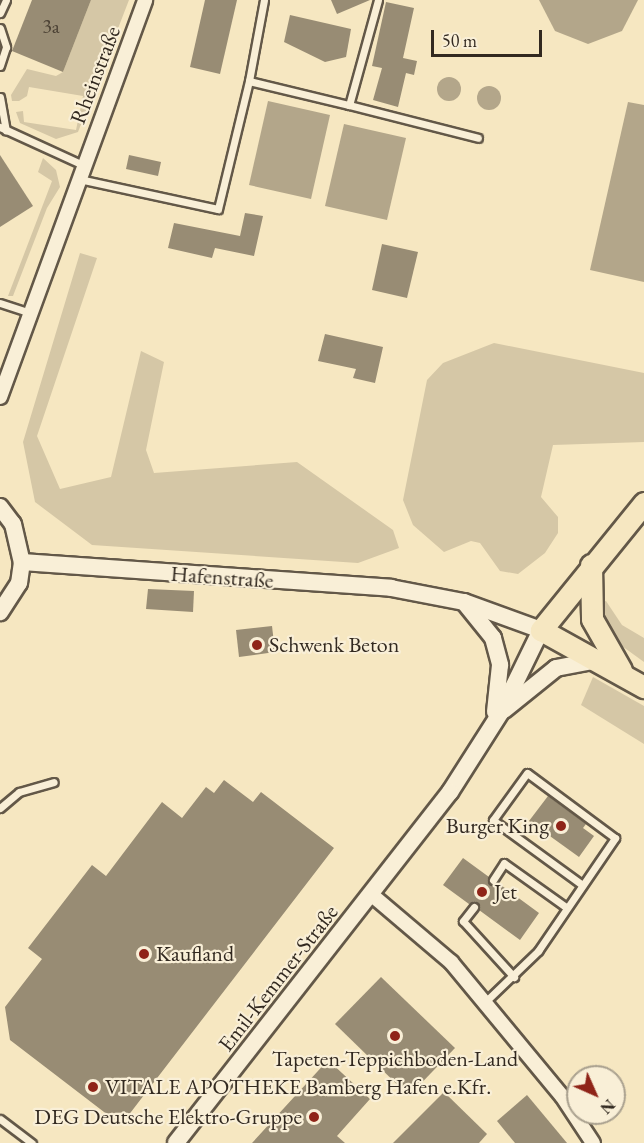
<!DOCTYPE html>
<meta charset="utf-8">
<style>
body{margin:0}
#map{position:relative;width:644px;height:1143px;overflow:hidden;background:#f6e7c1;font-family:"EB Garamond",serif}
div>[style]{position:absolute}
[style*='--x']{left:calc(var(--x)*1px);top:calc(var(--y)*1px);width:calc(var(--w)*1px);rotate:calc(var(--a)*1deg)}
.green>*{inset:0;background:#d5c7a6}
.water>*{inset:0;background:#b3a68a}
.round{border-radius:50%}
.building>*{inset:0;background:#988c74}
.roads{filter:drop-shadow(2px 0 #635848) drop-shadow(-2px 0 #635848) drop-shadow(0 2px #635848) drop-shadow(0 -2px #635848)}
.service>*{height:7px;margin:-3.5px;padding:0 3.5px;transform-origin:3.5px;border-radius:3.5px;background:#f9efd7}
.minor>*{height:14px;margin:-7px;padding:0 7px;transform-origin:7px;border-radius:7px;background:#f9efd7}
.tertiary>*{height:16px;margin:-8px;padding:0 8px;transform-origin:8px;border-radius:8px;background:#f9efd7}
.primary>*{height:21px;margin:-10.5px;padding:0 10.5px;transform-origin:10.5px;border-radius:10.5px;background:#f6e7c1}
.dots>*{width:16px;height:16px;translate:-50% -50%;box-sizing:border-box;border:3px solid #f9efd7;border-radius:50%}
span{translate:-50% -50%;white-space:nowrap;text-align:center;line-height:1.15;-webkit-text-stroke:4.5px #f9efd7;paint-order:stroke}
.number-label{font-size:20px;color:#4c4235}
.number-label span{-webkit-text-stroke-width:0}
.street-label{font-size:22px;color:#322920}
.poi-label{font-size:22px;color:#322920}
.left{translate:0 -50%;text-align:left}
.right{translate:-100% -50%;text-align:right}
.north{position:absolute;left:566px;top:1065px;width:60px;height:60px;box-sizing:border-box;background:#f9efd7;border:2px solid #a9a08e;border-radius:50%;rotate:135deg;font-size:16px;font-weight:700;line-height:24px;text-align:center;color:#322920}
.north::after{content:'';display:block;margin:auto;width:21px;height:27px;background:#8f2418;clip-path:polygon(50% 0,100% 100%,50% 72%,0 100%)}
.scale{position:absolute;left:431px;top:30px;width:111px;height:27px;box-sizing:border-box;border:3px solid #322920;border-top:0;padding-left:8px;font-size:18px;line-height:21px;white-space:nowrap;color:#322920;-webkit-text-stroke:4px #f9efd7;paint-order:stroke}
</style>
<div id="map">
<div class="green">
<div style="clip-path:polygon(91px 0,129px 0,78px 132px,56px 139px,20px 123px,16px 112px,23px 111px,24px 122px,76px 130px,83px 96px,29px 87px,27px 96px,19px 101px,12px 101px,11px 95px,27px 69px,56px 76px,63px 72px)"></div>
<div style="clip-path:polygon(43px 158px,56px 170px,60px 187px,47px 208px,13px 296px,8px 296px,52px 181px,38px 172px)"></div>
<div style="clip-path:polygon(80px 253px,97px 258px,37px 436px,60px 489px,111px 477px,141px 351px,164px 362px,146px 450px,154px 473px,297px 462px,393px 530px,399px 548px,358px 563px,92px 545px,35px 502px,23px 442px)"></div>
<div style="clip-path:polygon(494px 343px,644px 373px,644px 442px,553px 445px,541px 497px,558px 517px,558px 533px,545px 553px,518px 574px,500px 571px,480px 543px,471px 541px,444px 552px,413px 525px,403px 500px,427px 380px,443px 363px)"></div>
<div style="clip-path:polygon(606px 601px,622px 625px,644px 638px,644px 662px,615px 641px,603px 624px,598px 603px)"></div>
<div style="clip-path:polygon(593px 677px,644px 706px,644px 744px,581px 705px)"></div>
</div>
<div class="water">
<div style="clip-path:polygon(539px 0,638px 0,622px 31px,588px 44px,555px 31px)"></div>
<div class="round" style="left:437px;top:77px;width:24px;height:24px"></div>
<div class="round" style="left:477px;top:86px;width:24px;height:24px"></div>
<div style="clip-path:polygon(268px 101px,330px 115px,311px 199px,249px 185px)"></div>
<div style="clip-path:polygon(628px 102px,644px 105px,644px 282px,590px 270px)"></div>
<div style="clip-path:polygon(344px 124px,406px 138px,387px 220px,325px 206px)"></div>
</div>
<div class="building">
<div style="clip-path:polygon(32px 0,91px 0,63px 72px,12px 51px)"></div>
<div style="clip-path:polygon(205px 0,237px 0,220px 74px,190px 67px)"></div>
<div style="clip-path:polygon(331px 0,370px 0,337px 14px)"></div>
<div style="clip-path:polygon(386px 2px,414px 8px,403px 58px,417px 61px,414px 75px,406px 73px,398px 107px,373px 100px,382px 68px,372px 66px)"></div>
<div style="clip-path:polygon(290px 15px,351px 29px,346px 57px,325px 62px,284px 42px)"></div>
<div style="clip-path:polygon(0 155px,33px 206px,0 227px)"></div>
<div style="clip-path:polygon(129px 155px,161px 162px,158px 176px,126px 169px)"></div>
<div style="clip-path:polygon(245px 213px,263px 216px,254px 256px,215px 248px,212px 258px,168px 248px,174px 223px,240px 236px)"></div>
<div style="clip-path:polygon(382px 244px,418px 252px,407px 298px,372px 290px)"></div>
<div style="clip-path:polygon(325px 334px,383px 347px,375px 383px,353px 378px,356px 369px,318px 361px)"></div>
<div style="clip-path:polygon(148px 589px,194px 591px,193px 612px,146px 609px)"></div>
<div style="clip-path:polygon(272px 626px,275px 652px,239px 657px,236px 630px)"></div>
<div style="clip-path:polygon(224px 780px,253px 802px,261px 792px,334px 848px,121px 1125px,10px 1040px,5px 1007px,42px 959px,28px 948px,92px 865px,106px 876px,162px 802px,182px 818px,206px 787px,214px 793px)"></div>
<div style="clip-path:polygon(548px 796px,586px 824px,583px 828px,594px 836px,579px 857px,529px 821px)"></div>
<div style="clip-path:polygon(463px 858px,489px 877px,489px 884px,498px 883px,539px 913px,520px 940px,479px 910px,477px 902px,469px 904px,443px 885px)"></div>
<div style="clip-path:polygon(381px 977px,455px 1048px,409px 1096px,335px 1024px)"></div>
<div style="clip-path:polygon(328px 1060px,370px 1099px,337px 1136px,345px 1143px,252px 1143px)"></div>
<div style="clip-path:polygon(444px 1092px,487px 1134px,479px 1143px,393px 1143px)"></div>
<div style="clip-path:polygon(527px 1095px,567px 1143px,515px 1143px,497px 1121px)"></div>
</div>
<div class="roads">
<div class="service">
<div style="--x:264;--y:0;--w:82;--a:100.5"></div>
<div style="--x:249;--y:81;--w:103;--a:13.5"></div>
<div style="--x:378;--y:0;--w:109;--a:105.4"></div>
<div style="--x:349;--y:105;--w:133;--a:14.3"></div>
<div style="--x:0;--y:13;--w:14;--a:-65"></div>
<div style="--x:0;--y:28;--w:20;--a:72"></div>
<div style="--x:6;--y:47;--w:20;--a:108"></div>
<div style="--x:0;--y:97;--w:34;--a:80"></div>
<div style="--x:0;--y:127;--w:91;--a:24.6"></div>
<div style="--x:79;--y:179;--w:142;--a:12.2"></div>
<div style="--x:218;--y:209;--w:132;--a:-76.4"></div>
<div style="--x:0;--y:303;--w:29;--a:18"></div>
<div style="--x:0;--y:808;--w:25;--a:-40"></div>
<div style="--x:19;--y:792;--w:36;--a:-16"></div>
<div style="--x:493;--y:880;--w:20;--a:-57"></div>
<div style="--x:504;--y:863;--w:76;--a:35.4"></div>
<div style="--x:474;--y:907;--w:18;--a:128"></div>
<div style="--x:463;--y:921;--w:76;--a:47.7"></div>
<div style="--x:485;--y:1002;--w:74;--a:-43.9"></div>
<div style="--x:538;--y:951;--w:137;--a:-55.7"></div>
<div style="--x:615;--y:838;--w:109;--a:-143.5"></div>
<div style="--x:527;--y:773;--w:58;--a:125.9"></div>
<div style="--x:493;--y:820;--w:109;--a:36"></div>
<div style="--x:0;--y:1119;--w:40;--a:37"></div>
</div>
<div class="minor">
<div style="--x:0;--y:397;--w:423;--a:-69.9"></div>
<div style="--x:372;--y:895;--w:104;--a:40.3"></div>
<div style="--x:451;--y:962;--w:174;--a:50.4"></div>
<div style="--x:562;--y:1096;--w:56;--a:56.6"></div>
</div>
<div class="tertiary">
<div style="--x:0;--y:507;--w:21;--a:53"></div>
<div style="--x:13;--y:524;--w:39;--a:77"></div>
<div style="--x:22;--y:562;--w:21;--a:98"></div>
<div style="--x:19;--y:583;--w:35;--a:123"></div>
<div style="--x:22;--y:562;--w:370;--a:4"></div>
<div style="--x:391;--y:588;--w:74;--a:10.9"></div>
<div style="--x:464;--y:602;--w:82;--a:20"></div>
<div style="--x:541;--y:630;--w:91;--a:116"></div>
<div style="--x:501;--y:712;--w:95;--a:122.5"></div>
<div style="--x:450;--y:792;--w:445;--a:128"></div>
<div style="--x:464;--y:602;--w:46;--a:51.1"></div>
<div style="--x:493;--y:638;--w:28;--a:75"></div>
<div style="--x:500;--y:665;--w:47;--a:96.1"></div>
<div style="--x:504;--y:710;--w:67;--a:-38.9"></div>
<div style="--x:556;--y:668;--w:43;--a:-10.8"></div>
</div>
<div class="primary">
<div style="--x:644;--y:503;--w:164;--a:129"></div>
<div style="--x:541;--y:630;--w:118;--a:29"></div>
<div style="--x:591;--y:565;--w:54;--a:88.9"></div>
<div style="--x:592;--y:619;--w:59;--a:60.4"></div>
</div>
</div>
<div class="dots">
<div style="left:257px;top:645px;background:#8f2418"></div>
<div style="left:561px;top:826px;background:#8f2418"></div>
<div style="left:482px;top:892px;background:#8f2418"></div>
<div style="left:144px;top:954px;background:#8f2418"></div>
<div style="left:395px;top:1036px;background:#8f2418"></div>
<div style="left:93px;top:1087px;background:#8f2418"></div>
<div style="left:314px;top:1117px;background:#8f2418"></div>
</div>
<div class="number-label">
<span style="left:51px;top:26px">3a</span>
</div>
<div class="street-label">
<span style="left:95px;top:75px;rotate:-69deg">Rheinstraße</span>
<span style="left:222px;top:577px;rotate:4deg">Hafenstraße</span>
<span style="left:278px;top:978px;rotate:-52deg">Emil-Kemmer-Straße</span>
</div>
<div class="poi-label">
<span class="left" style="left:269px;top:645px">Schwenk Beton</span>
<span class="right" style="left:549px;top:826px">Burger King</span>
<span class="left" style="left:494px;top:892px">Jet</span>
<span class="left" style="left:156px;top:954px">Kaufland</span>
<span style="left:395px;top:1059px">Tapeten-Teppichboden-Land</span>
<span class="left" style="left:105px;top:1087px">VITALE APOTHEKE Bamberg Hafen e.Kfr.</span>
<span class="right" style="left:302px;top:1117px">DEG Deutsche Elektro-Gruppe</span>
</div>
<div class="north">N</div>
<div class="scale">50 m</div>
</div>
